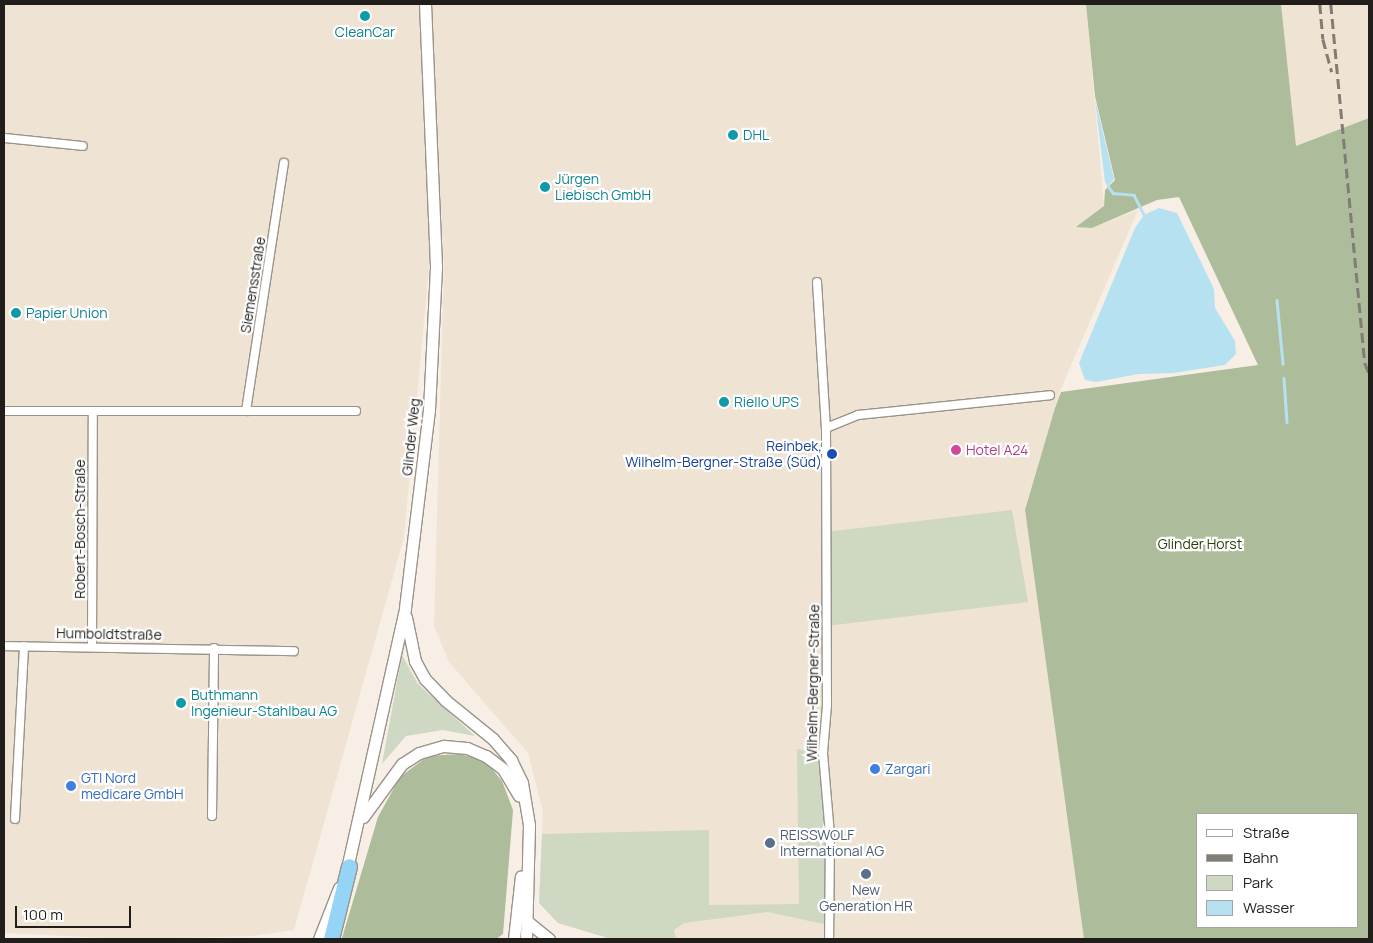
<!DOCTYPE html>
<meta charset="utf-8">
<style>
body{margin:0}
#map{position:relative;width:1373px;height:943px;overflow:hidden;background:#f7efe5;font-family:Manrope,sans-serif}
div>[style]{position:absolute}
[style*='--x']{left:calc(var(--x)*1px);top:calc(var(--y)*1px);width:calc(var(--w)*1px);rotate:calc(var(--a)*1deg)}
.built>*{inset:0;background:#efe3d3}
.green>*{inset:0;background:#ced8c2}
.forest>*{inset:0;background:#adbc9a}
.water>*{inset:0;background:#b5e1f1}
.stream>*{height:2.5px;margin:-1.25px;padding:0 1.25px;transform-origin:1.25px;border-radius:1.25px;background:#b5e1f1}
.roads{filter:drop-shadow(1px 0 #9a938a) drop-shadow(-1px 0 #9a938a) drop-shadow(0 1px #9a938a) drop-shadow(0 -1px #9a938a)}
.street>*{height:8px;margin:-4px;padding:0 4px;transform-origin:4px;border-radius:4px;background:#fff}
.secondary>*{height:11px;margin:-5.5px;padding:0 5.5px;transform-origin:5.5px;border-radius:5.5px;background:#fff}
.highway>*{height:15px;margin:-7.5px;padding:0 7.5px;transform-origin:7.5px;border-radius:7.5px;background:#95d4f7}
.rail>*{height:2.5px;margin-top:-1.25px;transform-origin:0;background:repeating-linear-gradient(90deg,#817c76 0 10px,transparent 0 15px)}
.dots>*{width:14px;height:14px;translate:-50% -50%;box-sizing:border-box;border:2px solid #fff;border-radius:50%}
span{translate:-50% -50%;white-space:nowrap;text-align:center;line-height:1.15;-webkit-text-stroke:4.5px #fff;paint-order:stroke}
.culture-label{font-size:14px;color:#0d838f}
.left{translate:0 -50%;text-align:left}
.street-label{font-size:14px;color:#201d1a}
.transit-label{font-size:14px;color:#164399}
.right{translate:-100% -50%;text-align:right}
.hotel-label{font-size:14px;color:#b23c85}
.park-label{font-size:14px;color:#2d3f08}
.shop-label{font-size:14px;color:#366cbe}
.service-label{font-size:14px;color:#4e5e75}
.frame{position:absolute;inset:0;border:5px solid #201d1a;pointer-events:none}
.legend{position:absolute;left:1196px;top:813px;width:162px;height:115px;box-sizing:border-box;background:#fff;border:1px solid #a6a5a3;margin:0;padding:6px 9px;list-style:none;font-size:15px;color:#201d1a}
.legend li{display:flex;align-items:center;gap:10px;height:25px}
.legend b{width:25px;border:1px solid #a6a5a3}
.scale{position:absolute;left:15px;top:906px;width:116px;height:22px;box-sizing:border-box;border:2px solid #201d1a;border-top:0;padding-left:6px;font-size:15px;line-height:18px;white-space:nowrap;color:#201d1a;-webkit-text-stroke:4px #fff;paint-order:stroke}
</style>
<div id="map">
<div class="built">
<div style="clip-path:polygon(4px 4px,420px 4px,430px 257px,404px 537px,294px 930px,252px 936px,130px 939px,4px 933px)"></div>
<div style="clip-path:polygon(430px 4px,1086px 4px,1104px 205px,1092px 228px,1138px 210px,1060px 391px,1025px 510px,1084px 939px,611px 939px,558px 923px,539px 903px,543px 812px,528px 753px,449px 662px,434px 626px,444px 263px)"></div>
<div style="clip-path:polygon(1281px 4px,1369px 4px,1369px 118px,1296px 146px)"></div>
</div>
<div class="green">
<div style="clip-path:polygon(1012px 510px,1028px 602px,826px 626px,826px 532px)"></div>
<div style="clip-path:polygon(402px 655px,418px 684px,475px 736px,443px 730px,406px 736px,382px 764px)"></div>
<div style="clip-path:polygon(797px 749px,823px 753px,828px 925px,768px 912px,684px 923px,674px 930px,676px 939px,611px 939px,558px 923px,539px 903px,542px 834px,709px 830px,709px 905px,799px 904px)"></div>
</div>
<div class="forest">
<div style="clip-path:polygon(evenodd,1086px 4px,1281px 4px,1296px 146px,1369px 118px,1369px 939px,1084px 939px,1025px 510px,1055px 408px,1061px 392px,1258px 365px,1179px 197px,1157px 200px,1092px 228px,1076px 227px,1104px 206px,1105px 190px,1115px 180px,1095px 96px,1086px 4px,1197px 814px,1357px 814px,1357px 927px,1197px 927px,1197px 814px)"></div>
<div style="clip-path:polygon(459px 754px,485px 760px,502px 781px,513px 810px,503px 934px,496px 939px,342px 938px,378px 817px,400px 777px,428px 756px)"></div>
</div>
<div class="water">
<div style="clip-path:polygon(1095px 99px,1114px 179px,1108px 186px,1105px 182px)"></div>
<div style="clip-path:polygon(1159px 208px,1177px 213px,1214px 289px,1215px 308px,1235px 341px,1236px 354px,1225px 365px,1173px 373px,1139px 374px,1096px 382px,1085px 380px,1079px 363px,1135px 228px,1144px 215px)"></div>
</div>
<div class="stream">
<div style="--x:1108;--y:186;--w:9;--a:54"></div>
<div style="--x:1113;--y:193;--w:21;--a:5"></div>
<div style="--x:1134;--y:195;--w:22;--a:63"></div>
<div style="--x:1277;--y:300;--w:64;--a:84.6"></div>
<div style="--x:1284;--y:378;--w:44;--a:86.1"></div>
</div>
<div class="roads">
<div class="street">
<div style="--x:4;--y:138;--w:79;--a:5.8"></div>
<div style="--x:817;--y:282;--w:146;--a:86.5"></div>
<div style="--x:826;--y:428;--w:277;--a:89.8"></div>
<div style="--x:827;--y:705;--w:48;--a:94.8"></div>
<div style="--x:823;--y:753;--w:81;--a:85.1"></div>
<div style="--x:830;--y:834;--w:105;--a:90.5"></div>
<div style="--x:4;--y:411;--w:352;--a:0"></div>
<div style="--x:246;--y:411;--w:251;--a:-81.3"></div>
<div style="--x:826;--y:428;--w:35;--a:-22"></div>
<div style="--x:858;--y:415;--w:193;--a:-5.9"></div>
<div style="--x:4;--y:646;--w:290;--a:1"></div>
<div style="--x:92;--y:647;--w:236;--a:-89.8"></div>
<div style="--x:212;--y:816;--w:168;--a:-89.3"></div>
<div style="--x:15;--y:819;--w:173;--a:-87"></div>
</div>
<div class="secondary">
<div style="--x:406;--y:617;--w:45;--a:78.4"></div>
<div style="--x:415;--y:661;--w:21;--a:61"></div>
<div style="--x:425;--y:679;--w:29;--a:46"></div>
<div style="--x:445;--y:700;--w:62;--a:39.1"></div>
<div style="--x:493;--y:739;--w:28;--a:49"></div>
<div style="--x:511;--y:760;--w:25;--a:64"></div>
<div style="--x:522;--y:783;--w:43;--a:80.5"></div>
<div style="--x:529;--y:825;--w:114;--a:91.5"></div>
<div style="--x:363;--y:817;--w:66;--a:-53.7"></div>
<div style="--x:402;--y:764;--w:20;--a:-33"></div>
<div style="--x:419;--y:753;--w:26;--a:-16"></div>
<div style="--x:444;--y:746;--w:23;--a:5"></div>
<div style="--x:467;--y:748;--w:21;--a:23"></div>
<div style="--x:486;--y:756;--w:21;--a:37"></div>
<div style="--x:503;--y:769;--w:31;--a:59"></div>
<div style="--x:346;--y:873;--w:271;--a:-77.4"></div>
<div style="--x:405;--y:608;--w:199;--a:-83.1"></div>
<div style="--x:429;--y:410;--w:144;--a:-87.2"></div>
<div style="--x:436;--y:266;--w:262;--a:-92.4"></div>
<div style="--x:528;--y:922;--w:27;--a:39"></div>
<div style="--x:319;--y:939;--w:55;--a:-68.6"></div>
<div style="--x:514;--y:939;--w:63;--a:-83.7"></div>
</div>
<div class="highway">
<div style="--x:331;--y:939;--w:75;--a:-76.1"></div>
</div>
</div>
<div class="rail">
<div style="--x:1320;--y:4;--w:35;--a:85"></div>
<div style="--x:1323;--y:39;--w:34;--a:75"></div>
<div style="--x:1331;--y:4;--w:361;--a:84.6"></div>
<div style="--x:1365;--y:363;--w:11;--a:68"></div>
</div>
<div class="dots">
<div style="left:365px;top:16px;background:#0f9aa8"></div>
<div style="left:733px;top:135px;background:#0f9aa8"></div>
<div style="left:545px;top:187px;background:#0f9aa8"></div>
<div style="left:16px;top:313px;background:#0f9aa8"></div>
<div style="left:724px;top:402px;background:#0f9aa8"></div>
<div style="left:956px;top:450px;background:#d1479c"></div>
<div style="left:832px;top:454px;background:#1a4fb4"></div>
<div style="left:181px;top:703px;background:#0f9aa8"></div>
<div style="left:875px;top:769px;background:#3f7fe0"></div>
<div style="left:71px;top:786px;background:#3f7fe0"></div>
<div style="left:770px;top:843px;background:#5c6f8a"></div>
<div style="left:866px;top:874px;background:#5c6f8a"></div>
</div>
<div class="culture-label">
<span style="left:365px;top:32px">CleanCar</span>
<span class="left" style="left:743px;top:135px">DHL</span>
<span class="left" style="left:555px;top:187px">Jürgen<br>Liebisch GmbH</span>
<span class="left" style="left:26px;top:313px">Papier Union</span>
<span class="left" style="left:734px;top:402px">Riello UPS</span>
<span class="left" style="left:191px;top:703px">Buthmann<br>Ingenieur-Stahlbau AG</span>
</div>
<div class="street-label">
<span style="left:253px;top:285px;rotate:-81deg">Siemensstraße</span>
<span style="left:411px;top:437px;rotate:-84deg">Glinder Weg</span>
<span style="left:80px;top:529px;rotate:-90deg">Robert-Bosch-Straße</span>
<span style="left:109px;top:634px;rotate:1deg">Humboldtstraße</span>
<span style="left:813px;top:683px;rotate:-89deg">Wilhelm-Bergner-Straße</span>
</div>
<div class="transit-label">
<span class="right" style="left:822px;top:454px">Reinbek,<br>Wilhelm-Bergner-Straße (Süd)</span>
</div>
<div class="hotel-label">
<span class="left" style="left:966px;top:450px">Hotel A24</span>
</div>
<div class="park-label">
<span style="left:1200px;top:544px">Glinder Horst</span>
</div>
<div class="shop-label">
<span class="left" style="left:885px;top:769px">Zargari</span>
<span class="left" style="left:81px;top:786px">GTI Nord<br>medicare GmbH</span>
</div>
<div class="service-label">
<span class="left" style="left:780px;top:843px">REISSWOLF<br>International AG</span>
<span style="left:866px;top:898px">New<br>Generation HR</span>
</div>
<div class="frame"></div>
<ul class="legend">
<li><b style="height:6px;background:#fff"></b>Straße</li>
<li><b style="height:6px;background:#817c76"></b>Bahn</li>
<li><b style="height:14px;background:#ced8c2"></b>Park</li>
<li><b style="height:14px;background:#b5e1f1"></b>Wasser</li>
</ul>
<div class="scale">100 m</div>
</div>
